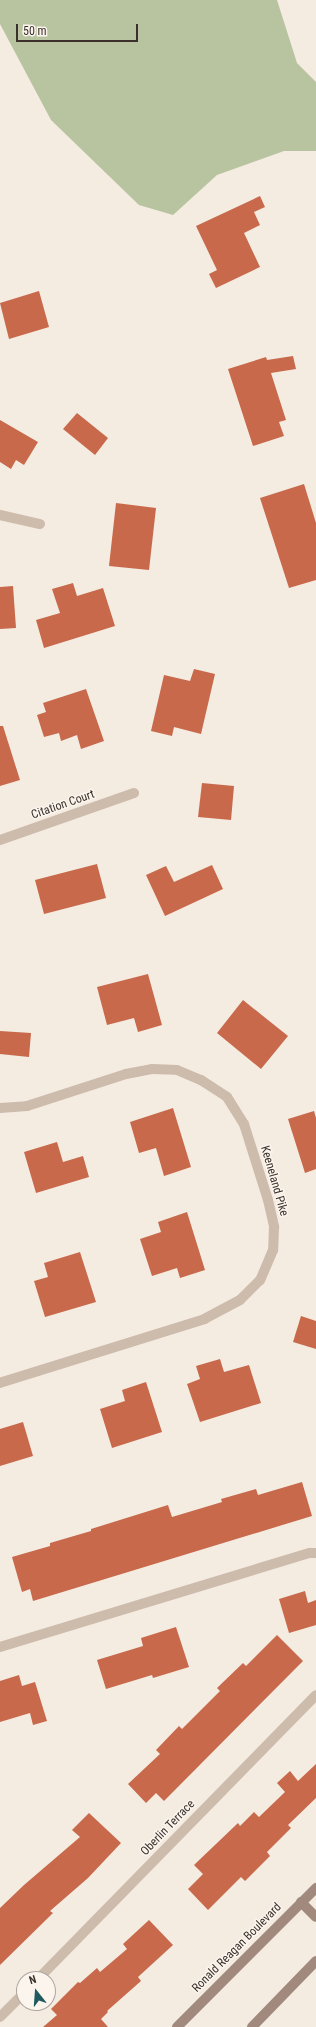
<!DOCTYPE html>
<style>
body{margin:0}
#map{position:relative;width:316px;height:2027px;overflow:hidden;background:#f4ebe1;font-family:"Roboto Condensed",sans-serif}
div>[style]{position:absolute}
[style*='--x']{left:calc(var(--x)*1px);top:calc(var(--y)*1px);width:calc(var(--w)*1px);rotate:calc(var(--a)*1deg)}
.green>*{inset:0;background:#b8c4a0}
.building>*{inset:0;background:#c8694b}
.minor>*{height:10px;margin:-5px;padding:0 5px;transform-origin:5px;border-radius:5px;background:#cdbbac}
.secondary>*{height:10px;margin:-5px;padding:0 5px;transform-origin:5px;border-radius:5px;background:#a18a7d}
span{translate:-50% -50%;white-space:nowrap;text-align:center;line-height:1.15;-webkit-text-stroke:3px #fbf5ee;paint-order:stroke}
.street-label{font-size:12px;color:#3b302b}
.north{position:absolute;left:16px;top:1971px;width:40px;height:40px;box-sizing:border-box;background:#fbf5ee;border:1px solid #aea6a0;border-radius:50%;rotate:343deg;font-size:11px;font-weight:700;line-height:16px;text-align:center;color:#3b302b}
.north::after{content:'';display:block;margin:auto;width:14px;height:18px;background:#1f5a5e;clip-path:polygon(50% 0,100% 100%,50% 72%,0 100%)}
.scale{position:absolute;left:16px;top:24px;width:122px;height:18px;box-sizing:border-box;border:2px solid #3b302b;border-top:0;padding-left:5px;font-size:12px;line-height:14px;white-space:nowrap;color:#3b302b;-webkit-text-stroke:3px #fbf5ee;paint-order:stroke}
</style>
<div id="map">
<div class="green">
<div style="clip-path:polygon(0 0,277px 0,297px 63px,316px 82px,316px 151px,284px 151px,217px 175px,173px 215px,139px 205px,51px 120px,0 24px)"></div>
</div>
<div class="building">
<div style="clip-path:polygon(260px 196px,265px 207px,254px 212px,260px 225px,244px 233px,260px 267px,216px 288px,209px 274px,217px 270px,196px 226px)"></div>
<div style="clip-path:polygon(39px 291px,49px 327px,9px 339px,0 303px)"></div>
<div style="clip-path:polygon(293px 356px,296px 369px,271px 373px,286px 420px,279px 422px,284px 436px,253px 446px,228px 369px,266px 357px,267px 360px)"></div>
<div style="clip-path:polygon(77px 413px,108px 438px,95px 455px,63px 429px)"></div>
<div style="clip-path:polygon(0 420px,38px 442px,24px 465px,16px 460px,11px 469px,0 462px)"></div>
<div style="clip-path:polygon(304px 484px,316px 523px,316px 580px,289px 588px,260px 498px)"></div>
<div style="clip-path:polygon(116px 503px,156px 508px,149px 570px,109px 566px)"></div>
<div style="clip-path:polygon(73px 583px,77px 596px,103px 588px,115px 626px,44px 648px,36px 620px,60px 613px,52px 589px)"></div>
<div style="clip-path:polygon(13px 586px,16px 628px,0 629px,0 587px)"></div>
<div style="clip-path:polygon(194px 669px,215px 674px,201px 734px,174px 727px,172px 736px,151px 731px,164px 675px,190px 681px)"></div>
<div style="clip-path:polygon(86px 689px,104px 741px,81px 749px,77px 735px,61px 741px,59px 733px,44px 737px,37px 715px,46px 712px,43px 703px)"></div>
<div style="clip-path:polygon(0 726px,3px 726px,20px 780px,0 786px)"></div>
<div style="clip-path:polygon(202px 783px,234px 786px,231px 820px,198px 817px)"></div>
<div style="clip-path:polygon(97px 864px,106px 898px,44px 914px,35px 880px)"></div>
<div style="clip-path:polygon(212px 865px,223px 889px,165px 916px,146px 875px,166px 866px,174px 882px)"></div>
<div style="clip-path:polygon(148px 974px,162px 1025px,138px 1032px,134px 1018px,107px 1025px,97px 987px)"></div>
<div style="clip-path:polygon(243px 1000px,288px 1036px,261px 1069px,217px 1033px)"></div>
<div style="clip-path:polygon(0 1031px,31px 1033px,29px 1057px,0 1054px)"></div>
<div style="clip-path:polygon(173px 1108px,191px 1167px,164px 1176px,156px 1148px,139px 1153px,130px 1122px)"></div>
<div style="clip-path:polygon(314px 1111px,316px 1118px,316px 1169px,305px 1173px,288px 1119px)"></div>
<div style="clip-path:polygon(57px 1142px,63px 1162px,83px 1156px,89px 1177px,36px 1193px,24px 1152px)"></div>
<div style="clip-path:polygon(187px 1212px,205px 1270px,180px 1278px,177px 1268px,152px 1276px,140px 1239px,161px 1232px,158px 1222px)"></div>
<div style="clip-path:polygon(80px 1252px,96px 1302px,45px 1317px,34px 1281px,48px 1277px,44px 1263px)"></div>
<div style="clip-path:polygon(301px 1316px,316px 1321px,316px 1349px,293px 1342px)"></div>
<div style="clip-path:polygon(220px 1359px,224px 1372px,249px 1365px,261px 1403px,200px 1422px,187px 1384px,200px 1379px,196px 1366px)"></div>
<div style="clip-path:polygon(146px 1382px,162px 1432px,112px 1448px,100px 1409px,125px 1401px,122px 1390px)"></div>
<div style="clip-path:polygon(23px 1422px,33px 1456px,0 1466px,0 1429px)"></div>
<div style="clip-path:polygon(302px 1482px,312px 1516px,33px 1601px,30px 1589px,22px 1592px,12px 1557px,50px 1546px,50px 1543px,91px 1531px,91px 1529px,168px 1505px,172px 1517px,222px 1502px,221px 1499px,256px 1489px,258px 1495px)"></div>
<div style="clip-path:polygon(305px 1591px,308px 1603px,316px 1600px,316px 1625px,289px 1633px,279px 1599px)"></div>
<div style="clip-path:polygon(176px 1627px,189px 1667px,153px 1678px,152px 1675px,106px 1689px,97px 1660px,143px 1646px,141px 1638px)"></div>
<div style="clip-path:polygon(277px 1635px,303px 1661px,164px 1801px,156px 1793px,146px 1803px,128px 1784px,160px 1754px,156px 1750px,179px 1726px,182px 1729px,220px 1691px,217px 1688px,243px 1663px,246px 1666px)"></div>
<div style="clip-path:polygon(19px 1675px,22px 1686px,35px 1682px,47px 1721px,33px 1725px,30px 1713px,0 1722px,0 1681px)"></div>
<div style="clip-path:polygon(316px 1764px,316px 1798px,288px 1825px,291px 1828px,267px 1852px,270px 1856px,245px 1881px,241px 1877px,208px 1910px,188px 1889px,203px 1874px,194px 1865px,238px 1823px,240px 1826px,254px 1812px,259px 1817px,285px 1792px,277px 1783px,290px 1771px,298px 1781px)"></div>
<div style="clip-path:polygon(89px 1813px,121px 1843px,88px 1878px,50px 1911px,53px 1913px,0 1965px,0 1908px,24px 1885px,80px 1837px,72px 1830px)"></div>
<div style="clip-path:polygon(149px 1920px,173px 1945px,138px 1977px,141px 1981px,107px 2011px,108px 2012px,101px 2019px,108px 2027px,43px 2027px,57px 2015px,51px 2009px,78px 1982px,80px 1983px,97px 1968px,100px 1972px,127px 1949px,123px 1944px)"></div>
</div>
<div class="minor">
<div style="--x:0;--y:515;--w:41;--a:12.7"></div>
<div style="--x:0;--y:840;--w:142;--a:-19.3"></div>
<div style="--x:0;--y:1108;--w:27;--a:-4"></div>
<div style="--x:27;--y:1106;--w:104;--a:-17.9"></div>
<div style="--x:126;--y:1074;--w:26;--a:-11"></div>
<div style="--x:152;--y:1069;--w:25;--a:2"></div>
<div style="--x:177;--y:1070;--w:26;--a:23"></div>
<div style="--x:201;--y:1080;--w:31;--a:33"></div>
<div style="--x:227;--y:1097;--w:32;--a:58"></div>
<div style="--x:244;--y:1124;--w:80;--a:72.5"></div>
<div style="--x:268;--y:1200;--w:28;--a:77"></div>
<div style="--x:274;--y:1227;--w:23;--a:92"></div>
<div style="--x:273;--y:1250;--w:33;--a:113"></div>
<div style="--x:260;--y:1280;--w:28;--a:135"></div>
<div style="--x:240;--y:1300;--w:40;--a:152"></div>
<div style="--x:205;--y:1319;--w:215;--a:162.7"></div>
<div style="--x:0;--y:1647;--w:324;--a:-16.9"></div>
<div style="--x:310;--y:1553;--w:6;--a:0"></div>
<div style="--x:38;--y:1979;--w:397;--a:-45.6"></div>
<div style="--x:0;--y:2017;--w:34;--a:-45"></div>
</div>
<div class="secondary">
<div style="--x:301;--y:1902;--w:21;--a:45"></div>
<div style="--x:177;--y:2027;--w:197;--a:-45"></div>
<div style="--x:252;--y:2027;--w:92;--a:-45.9"></div>
</div>
<div class="street-label">
<span style="left:63px;top:805px;rotate:-19deg">Citation Court</span>
<span style="left:274px;top:1181px;rotate:74deg">Keeneland Pike</span>
<span style="left:168px;top:1828px;rotate:-46deg">Oberlin Terrace</span>
<span style="left:237px;top:1948px;rotate:-45deg">Ronald Reagan Boulevard</span>
</div>
<div class="north">N</div>
<div class="scale">50 m</div>
</div>
